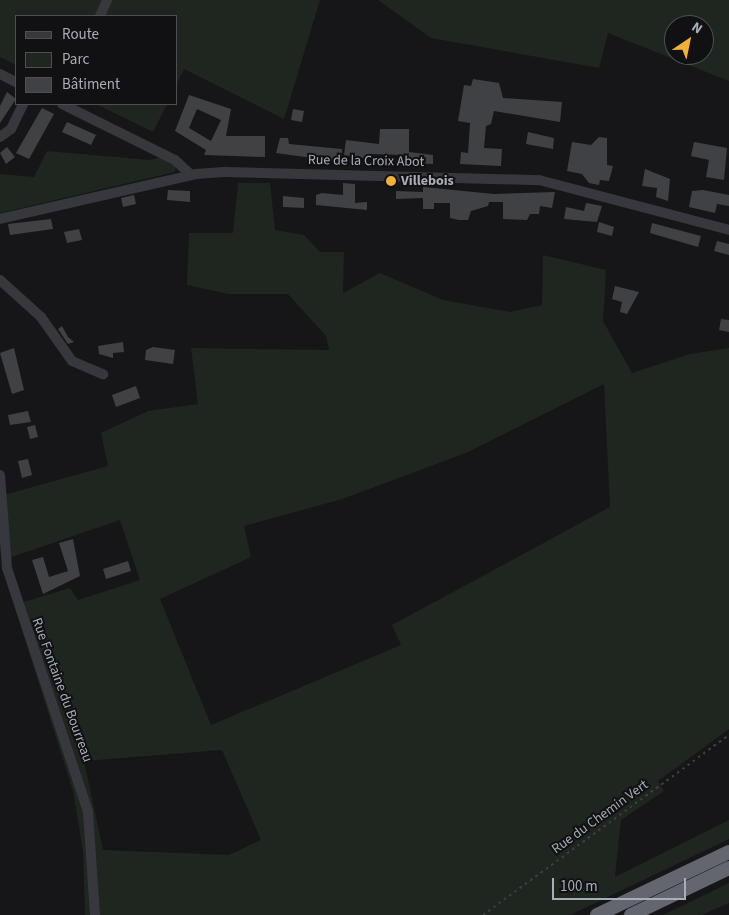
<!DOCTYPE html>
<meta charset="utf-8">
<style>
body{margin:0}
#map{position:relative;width:729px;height:915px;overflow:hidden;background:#161618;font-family:"Source Sans 3",sans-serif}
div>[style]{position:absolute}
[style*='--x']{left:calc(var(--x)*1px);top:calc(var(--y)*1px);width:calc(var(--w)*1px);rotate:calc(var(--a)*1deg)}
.green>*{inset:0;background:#1e261f}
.building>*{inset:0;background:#404145}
.path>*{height:2px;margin-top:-1px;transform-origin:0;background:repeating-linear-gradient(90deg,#3d3f44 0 2.5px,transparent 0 6.5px)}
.minor>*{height:10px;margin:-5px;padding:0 5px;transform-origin:5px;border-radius:5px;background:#37383d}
.highway>*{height:14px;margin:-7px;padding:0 7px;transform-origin:7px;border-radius:7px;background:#63666e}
.dots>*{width:14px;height:14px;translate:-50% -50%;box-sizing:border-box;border:2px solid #111113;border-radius:50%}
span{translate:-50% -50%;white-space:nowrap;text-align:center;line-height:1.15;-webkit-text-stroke:4px #111113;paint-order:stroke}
.street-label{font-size:14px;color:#a8adb8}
.poi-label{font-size:14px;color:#a8adb8;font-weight:700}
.left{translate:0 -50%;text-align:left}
.legend{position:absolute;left:15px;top:15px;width:162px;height:90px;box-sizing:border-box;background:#111113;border:1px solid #4d4f55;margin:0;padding:6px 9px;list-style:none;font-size:15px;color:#a8adb8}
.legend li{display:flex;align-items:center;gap:10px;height:25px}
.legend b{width:25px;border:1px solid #4d4f55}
.north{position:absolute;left:664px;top:15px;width:50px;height:50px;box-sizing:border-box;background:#111113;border:1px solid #4d4f55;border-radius:50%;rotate:34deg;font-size:14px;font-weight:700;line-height:20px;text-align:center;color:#a8adb8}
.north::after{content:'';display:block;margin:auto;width:18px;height:22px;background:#f2b134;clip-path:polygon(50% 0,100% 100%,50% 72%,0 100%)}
.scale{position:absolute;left:552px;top:878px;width:134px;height:22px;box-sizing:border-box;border:2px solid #a8adb8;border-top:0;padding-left:6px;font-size:15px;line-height:18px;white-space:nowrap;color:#a8adb8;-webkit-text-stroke:4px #111113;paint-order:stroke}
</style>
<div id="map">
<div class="green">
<div style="clip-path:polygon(0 0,320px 0,284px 119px,184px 69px,176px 85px,176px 16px,16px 16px,16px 65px,0 57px)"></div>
<div style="clip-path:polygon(evenodd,378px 0,729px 0,729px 81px,608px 33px,599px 68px,431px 38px,378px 0,674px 25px,704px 25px,704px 55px,674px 55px,674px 25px)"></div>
<div style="clip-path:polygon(96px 104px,167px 104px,153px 132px)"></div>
<div style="clip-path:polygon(47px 151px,150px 160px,161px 157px,176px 165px,175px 172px,0 213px,0 174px,34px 177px)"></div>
<div style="clip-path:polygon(evenodd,238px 183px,270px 183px,275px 230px,304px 235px,320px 252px,344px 252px,343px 293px,380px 273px,443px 300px,510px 312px,542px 305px,543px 255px,606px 270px,603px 321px,632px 373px,690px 354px,729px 348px,729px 729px,658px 781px,664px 791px,621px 820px,615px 877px,729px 820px,729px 839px,570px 915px,85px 915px,83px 851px,73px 791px,14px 605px,70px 588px,78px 600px,140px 580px,120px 520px,3px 560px,0 496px,108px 466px,101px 433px,148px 411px,198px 404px,191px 348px,329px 350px,326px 336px,288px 294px,228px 294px,187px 285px,189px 233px,233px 233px,238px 183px,604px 384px,610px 507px,392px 625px,401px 645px,211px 725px,160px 599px,251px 557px,244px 526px,342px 499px,466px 453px,604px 384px,238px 183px,222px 750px,261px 840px,229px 855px,103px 850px,84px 761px,222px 750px)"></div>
<div style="clip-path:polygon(729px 883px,729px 903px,701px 915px,663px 915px)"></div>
</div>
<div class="building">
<div style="clip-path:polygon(473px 79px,499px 83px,503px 98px,562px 102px,560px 122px,494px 111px,491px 124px,486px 126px,484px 148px,502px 149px,501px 166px,460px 164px,461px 152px,468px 153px,470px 123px,458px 121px,464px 85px,471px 86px)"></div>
<div style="clip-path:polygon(7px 92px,16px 99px,0 123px,0 106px)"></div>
<div style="clip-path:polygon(evenodd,189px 95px,231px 109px,226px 136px,265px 136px,265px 157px,204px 155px,206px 150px,175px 131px,189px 95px,197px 109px,221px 120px,211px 141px,189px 128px,197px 109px)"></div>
<div style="clip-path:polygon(42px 108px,54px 114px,29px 159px,16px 153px)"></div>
<div style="clip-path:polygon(293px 109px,304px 111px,302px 122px,291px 120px)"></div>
<div style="clip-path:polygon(67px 122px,96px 135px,91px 145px,62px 132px)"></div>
<div style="clip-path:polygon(380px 129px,409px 129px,409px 152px,433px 155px,433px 164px,405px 163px,405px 155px,370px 154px,370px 159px,344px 155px,346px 140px,379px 144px)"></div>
<div style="clip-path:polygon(528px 132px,554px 138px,553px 149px,526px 144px)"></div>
<div style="clip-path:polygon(599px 137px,607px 138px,607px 165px,613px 166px,609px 181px,600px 180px,599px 185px,589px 183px,582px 174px,567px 171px,572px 142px,591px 145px)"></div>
<div style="clip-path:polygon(280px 138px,288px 138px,289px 144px,342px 149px,342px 162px,276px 153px)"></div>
<div style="clip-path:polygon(694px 142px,727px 148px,724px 180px,706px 177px,709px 160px,691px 156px)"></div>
<div style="clip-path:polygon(7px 147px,15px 157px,6px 164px,0 153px)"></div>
<div style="clip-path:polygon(645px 169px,670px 179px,668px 201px,656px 197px,657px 188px,642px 186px)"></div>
<div style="clip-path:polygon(343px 183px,355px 184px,355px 203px,367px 202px,367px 210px,316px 205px,316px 195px,322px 193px,343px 195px)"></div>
<div style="clip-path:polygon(423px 187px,494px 194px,555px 192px,552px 208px,540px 206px,539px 214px,530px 214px,527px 220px,503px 219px,503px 202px,489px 202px,488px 206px,471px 211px,468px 220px,459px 220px,450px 218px,450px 203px,434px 203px,434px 209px,423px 209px,423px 198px,396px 199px,396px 191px,423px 192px)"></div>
<div style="clip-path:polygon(168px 190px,190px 191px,190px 202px,167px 200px)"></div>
<div style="clip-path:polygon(703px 190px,729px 195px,729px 206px,717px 204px,715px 213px,689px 207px,692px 191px)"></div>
<div style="clip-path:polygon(134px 195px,136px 204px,123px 207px,121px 198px)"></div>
<div style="clip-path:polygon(283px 196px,304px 198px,304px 208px,283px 207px)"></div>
<div style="clip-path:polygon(586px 203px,602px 206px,597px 222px,564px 219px,566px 207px,584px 211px)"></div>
<div style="clip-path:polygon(51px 219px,53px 229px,10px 235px,8px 224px)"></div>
<div style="clip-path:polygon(599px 222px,614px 227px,612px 236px,597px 232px)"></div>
<div style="clip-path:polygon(652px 223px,701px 236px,698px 247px,650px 233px)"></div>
<div style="clip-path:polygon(79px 229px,82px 240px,67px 243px,64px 232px)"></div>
<div style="clip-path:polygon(717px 241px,729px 244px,729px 255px,714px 251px)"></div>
<div style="clip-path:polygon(615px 286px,639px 292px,627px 314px,620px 312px,622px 302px,612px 299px)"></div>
<div style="clip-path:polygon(721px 319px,729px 320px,729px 332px,719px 330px)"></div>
<div style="clip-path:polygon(62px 326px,68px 337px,74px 342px,68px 344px,58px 329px)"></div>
<div style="clip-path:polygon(123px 342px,124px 352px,113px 353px,113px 358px,99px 354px,98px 346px)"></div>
<div style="clip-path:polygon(153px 347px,175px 350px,173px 364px,145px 360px,146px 350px)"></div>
<div style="clip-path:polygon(14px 348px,24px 390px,12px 394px,0 353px)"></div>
<div style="clip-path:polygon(136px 386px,140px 398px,116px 407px,112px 395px)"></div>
<div style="clip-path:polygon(28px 411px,31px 422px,10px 425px,8px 415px)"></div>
<div style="clip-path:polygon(35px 425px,38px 437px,30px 439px,27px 427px)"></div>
<div style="clip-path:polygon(28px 459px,32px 475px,22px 478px,18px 461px)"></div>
<div style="clip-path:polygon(73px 539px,80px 576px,43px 594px,32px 560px,43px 557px,49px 577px,68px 571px,59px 543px)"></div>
<div style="clip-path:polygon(128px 561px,131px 571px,106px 579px,103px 569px)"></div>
</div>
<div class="path">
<div style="--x:483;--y:915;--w:305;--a:-36.2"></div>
</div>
<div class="minor">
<div style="--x:100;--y:16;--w:17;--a:-66"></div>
<div style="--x:0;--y:74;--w:18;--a:27"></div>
<div style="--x:62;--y:104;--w:126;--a:26.4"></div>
<div style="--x:175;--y:160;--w:22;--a:43"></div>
<div style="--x:0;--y:137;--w:14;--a:-36"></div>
<div style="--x:11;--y:129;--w:28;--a:-64"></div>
<div style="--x:0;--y:219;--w:201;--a:-12.9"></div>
<div style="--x:196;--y:174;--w:31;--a:-4"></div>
<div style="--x:227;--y:172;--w:312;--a:1.5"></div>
<div style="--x:539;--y:180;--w:196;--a:14.7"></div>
<div style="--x:0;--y:280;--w:55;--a:42.1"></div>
<div style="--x:41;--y:317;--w:54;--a:54.8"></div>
<div style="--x:72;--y:361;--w:34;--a:23"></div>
<div style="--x:0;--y:475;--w:93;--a:85.7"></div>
<div style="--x:7;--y:568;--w:257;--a:71.6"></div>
<div style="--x:88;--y:812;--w:103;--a:86.1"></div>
</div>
<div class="highway">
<div style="--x:597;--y:915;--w:146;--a:-25.5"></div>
<div style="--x:631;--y:915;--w:109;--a:-25.6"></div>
</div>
<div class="dots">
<div style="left:391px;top:181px;background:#f2b134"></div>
</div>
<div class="street-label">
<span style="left:366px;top:161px;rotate:1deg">Rue de la Croix Abot</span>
<span style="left:62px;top:690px;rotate:70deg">Rue Fontaine du Bourreau</span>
<span style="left:600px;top:817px;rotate:-36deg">Rue du Chemin Vert</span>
</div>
<div class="poi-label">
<span class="left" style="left:401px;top:181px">Villebois</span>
</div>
<ul class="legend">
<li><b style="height:6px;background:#37383d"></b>Route</li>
<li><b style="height:14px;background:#1e261f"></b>Parc</li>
<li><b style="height:14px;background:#404145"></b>Bâtiment</li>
</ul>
<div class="north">N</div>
<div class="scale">100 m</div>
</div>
